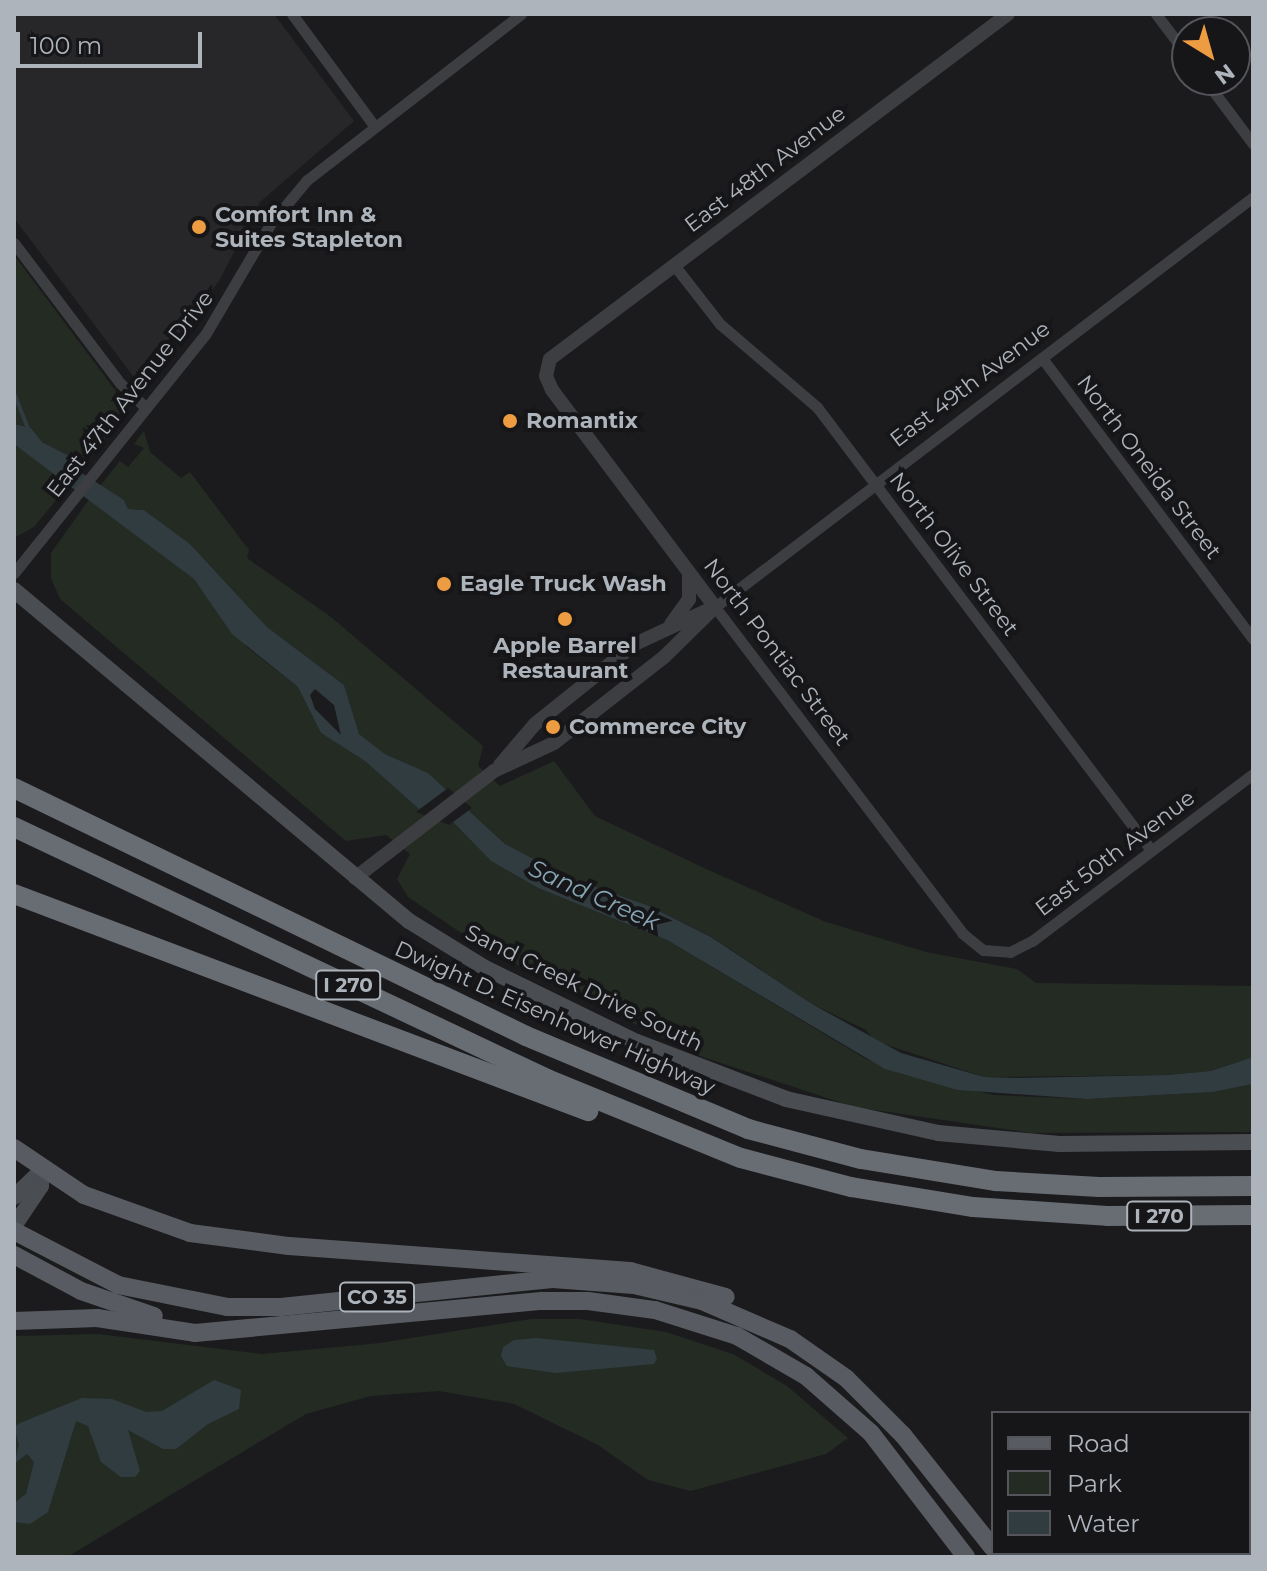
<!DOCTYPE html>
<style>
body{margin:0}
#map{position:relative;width:1267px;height:1571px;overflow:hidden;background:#1b1b1d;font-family:Montserrat,sans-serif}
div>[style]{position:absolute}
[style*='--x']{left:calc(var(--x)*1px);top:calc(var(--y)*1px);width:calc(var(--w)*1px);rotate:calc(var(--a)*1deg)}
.built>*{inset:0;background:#27272a}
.green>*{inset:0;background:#232b23}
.water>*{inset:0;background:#313c41}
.pier>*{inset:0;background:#1b1b1d}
.stream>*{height:4px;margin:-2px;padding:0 2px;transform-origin:2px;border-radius:2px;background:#313c41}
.minor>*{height:11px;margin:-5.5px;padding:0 5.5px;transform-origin:5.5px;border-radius:5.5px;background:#3c3e42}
.tertiary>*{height:14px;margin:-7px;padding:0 7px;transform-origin:7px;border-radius:7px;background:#3c3e42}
.secondary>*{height:16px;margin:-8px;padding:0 8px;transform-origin:8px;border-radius:8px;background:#4a4d52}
.primary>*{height:18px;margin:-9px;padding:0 9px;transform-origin:9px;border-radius:9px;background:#585b61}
.motorway>*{height:20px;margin:-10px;padding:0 10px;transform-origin:10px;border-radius:10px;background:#686c73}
.dots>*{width:22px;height:22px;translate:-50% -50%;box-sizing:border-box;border:4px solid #161618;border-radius:50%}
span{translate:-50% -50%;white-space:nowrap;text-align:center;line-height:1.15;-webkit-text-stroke:8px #161618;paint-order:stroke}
.shield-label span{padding:2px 6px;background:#161618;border:2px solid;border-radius:6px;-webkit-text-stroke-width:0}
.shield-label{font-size:20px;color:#aeb4bc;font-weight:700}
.street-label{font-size:22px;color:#aeb4bc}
.poi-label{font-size:22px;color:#aeb4bc;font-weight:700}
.left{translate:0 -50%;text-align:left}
.water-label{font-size:24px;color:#86a6b5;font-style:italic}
.frame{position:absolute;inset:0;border:16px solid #aeb4bc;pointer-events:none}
.legend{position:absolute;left:991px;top:1411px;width:260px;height:144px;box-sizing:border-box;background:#161618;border:2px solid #53555a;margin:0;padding:10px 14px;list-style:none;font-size:24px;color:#aeb4bc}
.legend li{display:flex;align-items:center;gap:16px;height:40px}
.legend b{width:40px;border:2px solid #53555a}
.north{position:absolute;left:1171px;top:16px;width:80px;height:80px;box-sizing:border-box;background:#161618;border:2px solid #53555a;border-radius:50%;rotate:143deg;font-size:22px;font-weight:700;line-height:32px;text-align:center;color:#aeb4bc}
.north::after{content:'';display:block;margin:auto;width:28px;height:36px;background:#ee9c41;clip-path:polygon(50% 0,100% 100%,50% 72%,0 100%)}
.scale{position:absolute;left:16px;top:32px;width:186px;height:36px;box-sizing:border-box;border:4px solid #aeb4bc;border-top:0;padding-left:10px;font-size:24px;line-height:28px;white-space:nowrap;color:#aeb4bc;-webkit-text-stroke:6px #161618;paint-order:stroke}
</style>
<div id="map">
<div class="built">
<div style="clip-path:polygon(14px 14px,274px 14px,354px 121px,260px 202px,219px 281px,145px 379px,133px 376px,14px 218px)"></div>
</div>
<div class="green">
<div style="clip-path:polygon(14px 255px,115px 390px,120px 405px,119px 421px,79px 471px,70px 457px,42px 442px,31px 428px,14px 424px)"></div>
<div style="clip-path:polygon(144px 431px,150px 452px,181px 478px,190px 472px,249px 550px,247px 558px,331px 617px,483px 746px,478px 766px,500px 786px,554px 761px,595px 816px,704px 868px,826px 922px,926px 952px,1017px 969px,1036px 983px,1253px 986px,1253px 1057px,1211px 1071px,1168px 1075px,984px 1077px,875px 1041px,866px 1030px,812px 1004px,712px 937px,649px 906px,568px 877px,505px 844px,428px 773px,385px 754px,359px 734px,344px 685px,267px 627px,190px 544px,144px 510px,128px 509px,124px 500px,100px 486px,120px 461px,128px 467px,144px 448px,134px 444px)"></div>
<div style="clip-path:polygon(14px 444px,70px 483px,34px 527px,14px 538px)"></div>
<div style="clip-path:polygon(90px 498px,194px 579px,248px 648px,298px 687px,321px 733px,365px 761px,420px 810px,453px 822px,491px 861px,538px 888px,667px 940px,866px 1059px,901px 1074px,994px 1095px,1087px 1099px,1213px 1092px,1253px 1084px,1253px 1132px,1031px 1133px,854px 1107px,697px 1055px,482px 947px,408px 897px,397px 879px,410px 854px,386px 835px,346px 841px,60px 599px,51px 578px,51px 553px)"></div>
<div style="clip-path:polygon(531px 1319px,580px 1319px,666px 1332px,733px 1354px,787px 1386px,848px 1438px,826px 1454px,691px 1491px,648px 1480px,598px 1445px,514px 1404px,439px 1391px,371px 1396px,306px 1414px,67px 1557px,14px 1557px,14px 1336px,98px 1334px,262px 1354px,380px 1343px)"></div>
</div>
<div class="water">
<div style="clip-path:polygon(evenodd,14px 424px,31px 428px,42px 442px,71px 457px,74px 468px,124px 500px,128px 509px,144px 510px,190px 544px,267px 627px,344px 685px,359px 734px,385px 754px,428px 773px,505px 844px,568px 877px,649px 906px,711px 937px,812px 1004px,901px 1053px,984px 1077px,1017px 1078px,1168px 1075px,1211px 1071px,1253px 1057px,1253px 1084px,1213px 1092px,1087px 1099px,958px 1090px,885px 1069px,667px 940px,538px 888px,491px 861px,453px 822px,420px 810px,365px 761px,321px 733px,298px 687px,232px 634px,194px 579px,14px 444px,14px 424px,315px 689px,334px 705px,341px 735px,315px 709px,310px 695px,315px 689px)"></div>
<div style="clip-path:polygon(537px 1338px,654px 1350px,657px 1359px,654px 1364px,556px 1373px,507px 1366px,501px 1356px,503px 1347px,514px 1340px)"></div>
<div style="clip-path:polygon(214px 1380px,241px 1390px,239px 1409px,208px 1424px,176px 1449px,163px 1449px,128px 1430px,140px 1471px,135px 1477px,121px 1477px,101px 1462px,88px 1426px,76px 1421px,48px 1512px,30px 1524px,14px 1522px,14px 1503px,26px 1494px,34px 1462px,27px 1454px,14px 1464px,19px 1445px,14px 1427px,20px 1423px,82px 1398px,112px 1399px,146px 1412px,162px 1411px)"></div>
</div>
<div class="pier">
<div style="clip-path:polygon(448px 788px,472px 808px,449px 825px,416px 812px)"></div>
</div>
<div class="stream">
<div style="--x:14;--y:393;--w:41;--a:68.5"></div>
</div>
<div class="minor">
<div style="--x:292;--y:14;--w:140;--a:53.7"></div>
<div style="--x:1156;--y:14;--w:51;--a:52.9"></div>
<div style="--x:1205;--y:80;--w:80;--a:53.1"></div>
<div style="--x:1253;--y:197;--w:676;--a:142.69"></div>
<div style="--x:715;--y:607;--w:409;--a:52.8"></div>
<div style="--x:962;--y:933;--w:27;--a:39"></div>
<div style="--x:983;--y:950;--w:27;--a:4"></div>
<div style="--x:1010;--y:952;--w:25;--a:-27"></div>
<div style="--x:1032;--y:941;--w:277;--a:-37.1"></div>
<div style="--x:14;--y:243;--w:176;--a:52.9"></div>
<div style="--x:120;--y:383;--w:36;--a:44"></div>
<div style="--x:674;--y:265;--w:75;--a:52.1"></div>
<div style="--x:720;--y:324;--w:128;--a:40.6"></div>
<div style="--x:817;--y:407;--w:555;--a:52.99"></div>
<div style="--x:1042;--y:358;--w:351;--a:53.1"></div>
<div style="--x:14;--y:573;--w:305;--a:-51.3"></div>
<div style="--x:205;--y:335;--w:130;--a:-59.5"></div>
<div style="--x:271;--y:223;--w:56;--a:-50.1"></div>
<div style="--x:307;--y:180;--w:271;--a:-37.8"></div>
</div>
<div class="tertiary">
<div style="--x:715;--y:607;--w:271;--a:-126.9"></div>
<div style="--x:552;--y:390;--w:15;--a:-113"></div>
<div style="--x:546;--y:376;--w:17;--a:-77"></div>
<div style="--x:550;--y:359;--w:573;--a:-36.99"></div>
<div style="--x:671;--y:624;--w:31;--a:-54"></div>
<div style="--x:689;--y:599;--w:24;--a:-90"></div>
<div style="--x:500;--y:765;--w:54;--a:-49.5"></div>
<div style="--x:535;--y:724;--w:128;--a:-38.7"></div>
<div style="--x:635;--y:644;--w:81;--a:-25"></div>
<div style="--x:355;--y:878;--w:175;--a:-37.6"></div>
<div style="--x:494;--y:771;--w:66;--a:-25"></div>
<div style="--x:554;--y:743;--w:140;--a:-38"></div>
<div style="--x:664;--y:657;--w:71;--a:-44.4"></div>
</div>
<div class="secondary">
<div style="--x:14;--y:590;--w:515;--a:39.96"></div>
<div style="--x:409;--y:921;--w:89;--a:31.7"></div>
<div style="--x:485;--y:968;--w:169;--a:26"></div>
<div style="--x:637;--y:1042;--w:160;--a:20.9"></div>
<div style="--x:786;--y:1099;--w:156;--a:12.6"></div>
<div style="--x:938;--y:1133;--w:122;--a:5.2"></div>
<div style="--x:1060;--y:1144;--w:193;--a:-0.6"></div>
<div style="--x:14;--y:1197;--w:39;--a:-44"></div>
<div style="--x:42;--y:1170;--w:16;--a:94"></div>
<div style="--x:41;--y:1186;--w:48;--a:124"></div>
</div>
<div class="primary">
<div style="--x:14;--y:1148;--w:84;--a:33.9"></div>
<div style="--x:84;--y:1195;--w:113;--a:19.7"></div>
<div style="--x:190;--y:1233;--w:100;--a:7.5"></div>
<div style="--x:289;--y:1246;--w:342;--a:4.2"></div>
<div style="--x:630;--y:1271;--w:99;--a:15.2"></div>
<div style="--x:14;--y:1231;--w:117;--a:27.4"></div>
<div style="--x:118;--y:1285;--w:111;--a:11.4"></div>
<div style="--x:227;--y:1307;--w:54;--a:0"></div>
<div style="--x:281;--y:1307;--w:273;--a:-5.9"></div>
<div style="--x:553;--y:1279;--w:81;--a:4.2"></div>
<div style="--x:634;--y:1285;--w:70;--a:13.2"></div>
<div style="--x:702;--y:1301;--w:96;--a:23.4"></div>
<div style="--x:790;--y:1339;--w:68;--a:34.9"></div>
<div style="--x:846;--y:1378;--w:81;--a:45"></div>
<div style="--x:903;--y:1435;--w:144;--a:51.5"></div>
<div style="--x:14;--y:1255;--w:76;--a:28.2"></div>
<div style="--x:81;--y:1291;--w:77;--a:18.9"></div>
<div style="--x:14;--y:1321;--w:83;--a:-2.1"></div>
<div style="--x:97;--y:1318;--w:99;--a:8.7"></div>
<div style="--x:195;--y:1333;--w:348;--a:-5.3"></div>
<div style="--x:542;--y:1301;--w:46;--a:0"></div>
<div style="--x:588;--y:1301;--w:68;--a:7.7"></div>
<div style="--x:655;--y:1310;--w:86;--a:17.6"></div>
<div style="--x:737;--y:1336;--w:80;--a:30.1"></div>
<div style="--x:806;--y:1376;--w:86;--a:41.2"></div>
<div style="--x:871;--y:1433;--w:156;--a:52.5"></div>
</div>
<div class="motorway">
<div style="--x:14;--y:788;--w:569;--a:25.84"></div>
<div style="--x:526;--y:1036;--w:241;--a:22.7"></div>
<div style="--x:748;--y:1129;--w:117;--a:14.9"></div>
<div style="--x:861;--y:1159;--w:137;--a:9.3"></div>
<div style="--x:996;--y:1181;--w:103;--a:3.3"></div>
<div style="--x:1099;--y:1187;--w:154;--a:-0.4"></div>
<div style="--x:14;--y:827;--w:590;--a:25.3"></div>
<div style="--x:547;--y:1079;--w:209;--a:22.2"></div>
<div style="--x:741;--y:1158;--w:114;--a:14.8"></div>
<div style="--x:851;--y:1187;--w:124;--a:9.3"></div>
<div style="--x:973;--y:1207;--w:134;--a:3.8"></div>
<div style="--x:1107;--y:1216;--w:146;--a:-0.4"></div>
<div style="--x:14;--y:894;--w:614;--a:20.71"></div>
</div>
<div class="dots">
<div style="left:199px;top:227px;background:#ee9c41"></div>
<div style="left:510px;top:421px;background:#ee9c41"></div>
<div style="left:444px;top:584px;background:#ee9c41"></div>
<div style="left:565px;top:619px;background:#ee9c41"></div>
<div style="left:553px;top:727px;background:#ee9c41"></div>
</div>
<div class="shield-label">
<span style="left:348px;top:985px">I 270</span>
<span style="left:1159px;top:1216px">I 270</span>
<span style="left:377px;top:1297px">CO 35</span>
</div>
<div class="street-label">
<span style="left:765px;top:169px;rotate:-37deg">East 48th Avenue</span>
<span style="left:970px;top:384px;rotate:-37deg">East 49th Avenue</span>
<span style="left:130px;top:394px;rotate:-52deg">East 47th Avenue Drive</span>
<span style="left:1149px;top:467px;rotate:53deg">North Oneida Street</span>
<span style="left:954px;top:554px;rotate:53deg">North Olive Street</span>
<span style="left:777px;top:652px;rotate:53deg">North Pontiac Street</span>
<span style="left:1115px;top:853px;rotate:-37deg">East 50th Avenue</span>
<span style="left:584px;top:988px;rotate:26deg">Sand Creek Drive South</span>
<span style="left:555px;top:1018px;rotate:24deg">Dwight D. Eisenhower Highway</span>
</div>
<div class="poi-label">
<span class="left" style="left:215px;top:227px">Comfort Inn &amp;<br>Suites Stapleton</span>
<span class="left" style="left:526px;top:421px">Romantix</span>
<span class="left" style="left:460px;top:584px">Eagle Truck Wash</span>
<span style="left:565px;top:658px">Apple Barrel<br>Restaurant</span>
<span class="left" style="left:569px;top:727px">Commerce City</span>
</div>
<div class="water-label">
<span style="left:594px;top:895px;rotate:24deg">Sand Creek</span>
</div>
<div class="frame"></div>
<ul class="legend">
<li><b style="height:10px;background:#585b61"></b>Road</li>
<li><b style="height:22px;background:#232b23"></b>Park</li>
<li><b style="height:22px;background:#313c41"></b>Water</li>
</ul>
<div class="north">N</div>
<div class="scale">100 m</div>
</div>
